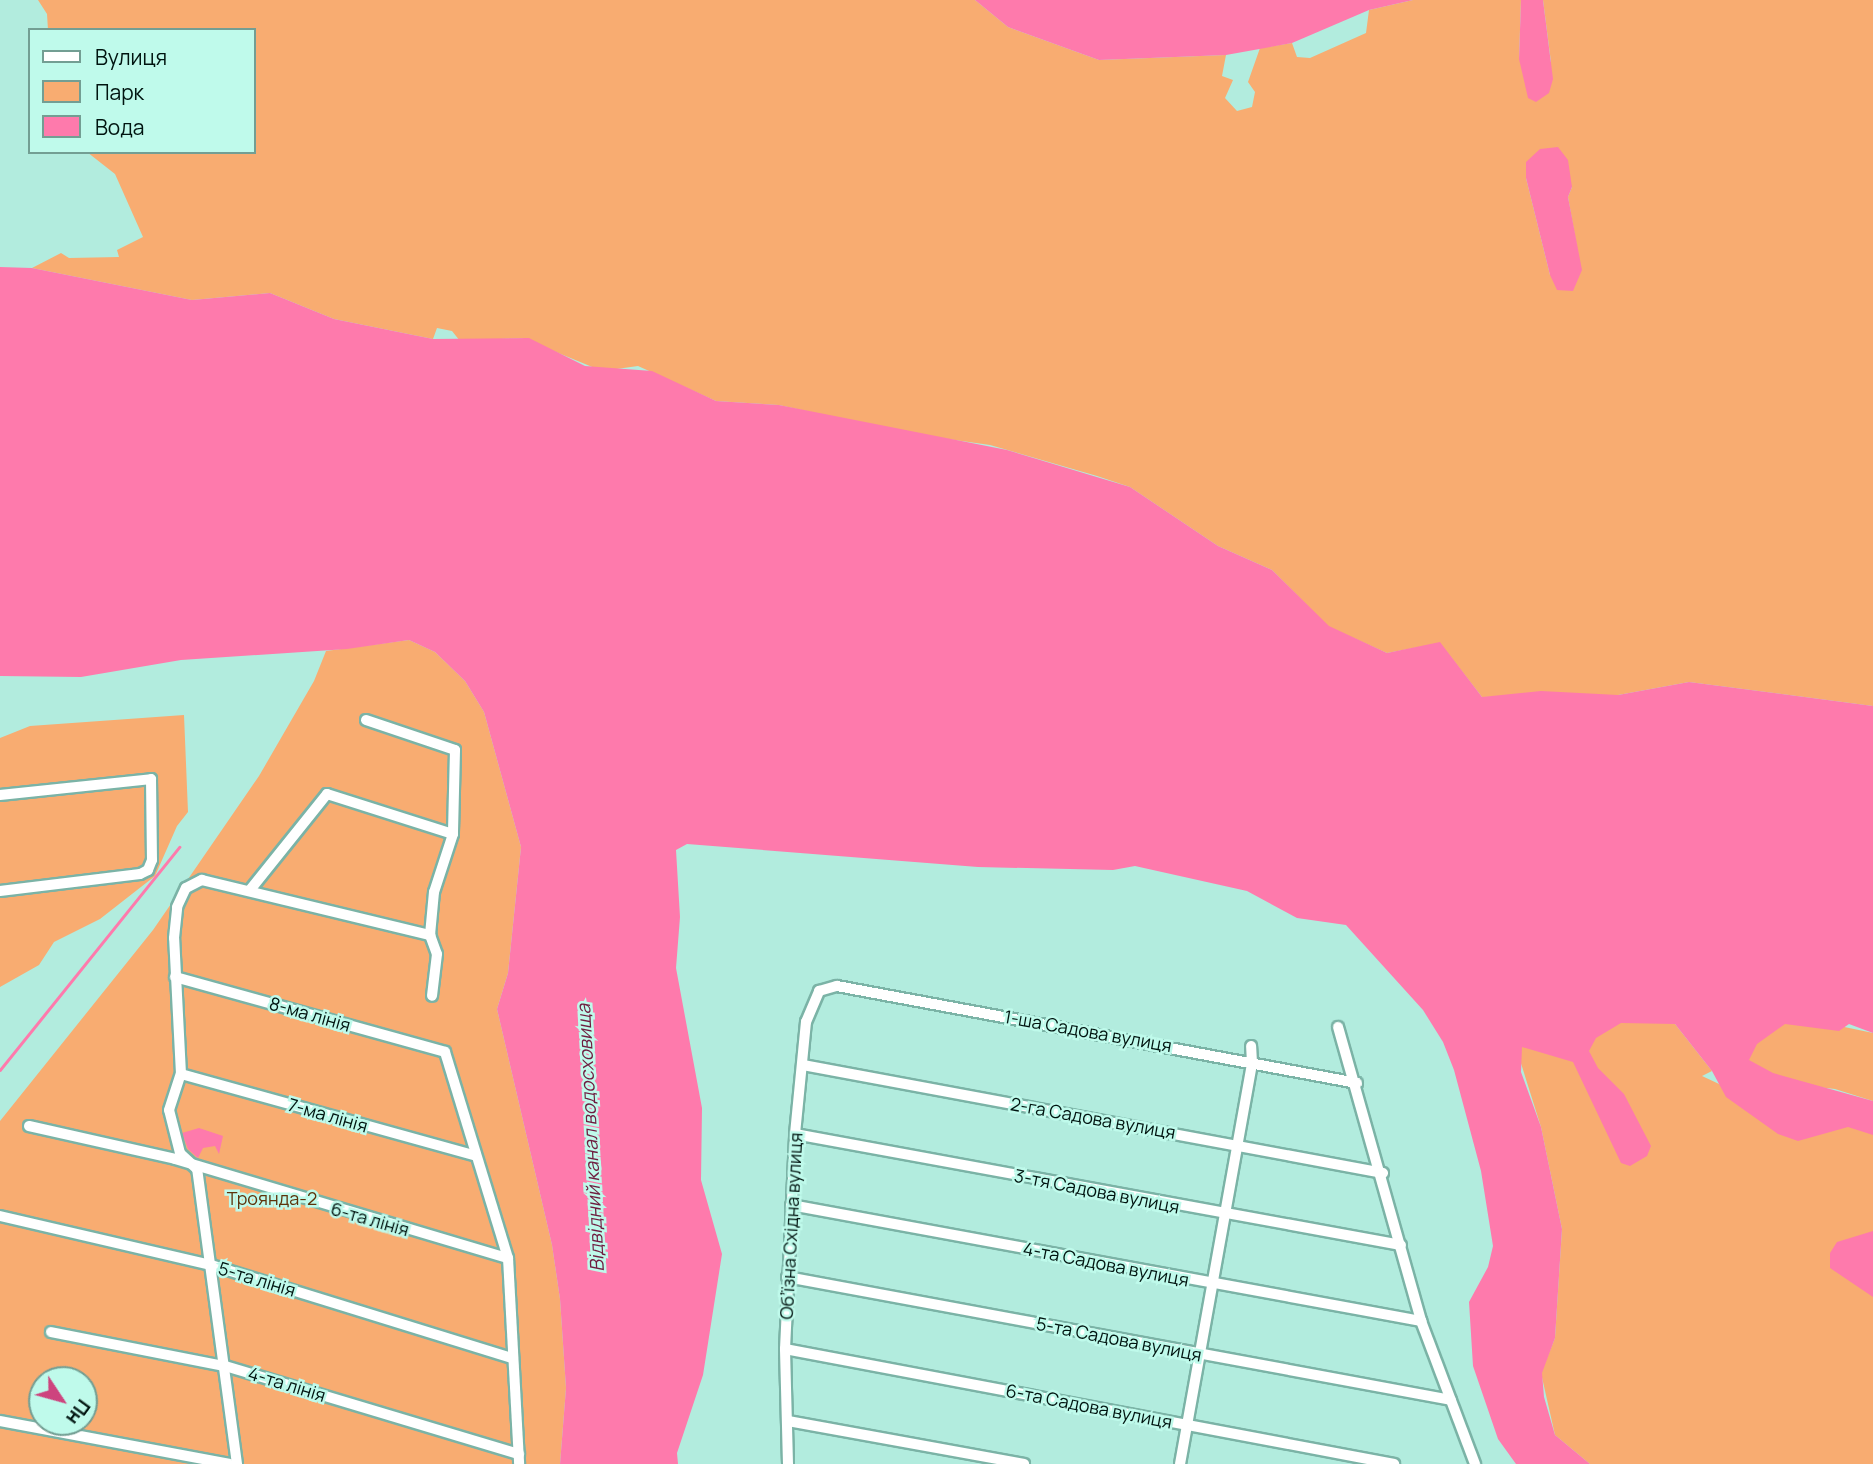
<!DOCTYPE html>
<meta charset="utf-8">
<style>
body{margin:0}
#map{position:relative;width:1873px;height:1464px;overflow:hidden;background:#b2ecde;font-family:Manrope,sans-serif}
div>[style]{position:absolute}
[style*='--x']{left:calc(var(--x)*1px);top:calc(var(--y)*1px);width:calc(var(--w)*1px);rotate:calc(var(--a)*1deg)}
.green>*{inset:0;background:#f8ac71}
.water>*{inset:0;background:#fe7aac}
.stream>*{height:2.5px;margin:-1.25px;padding:0 1.25px;transform-origin:1.25px;border-radius:1.25px;background:#fe7aac}
.roads{filter:drop-shadow(2px 0 #7bb3a6) drop-shadow(-2px 0 #7bb3a6) drop-shadow(0 2px #7bb3a6) drop-shadow(0 -2px #7bb3a6)}
.street>*{height:10px;margin:-5px;padding:0 5px;transform-origin:5px;border-radius:5px;background:#fff}
span{translate:-50% -50%;white-space:nowrap;text-align:center;line-height:1.15;-webkit-text-stroke:5px #bffaeb;paint-order:stroke}
.street-label{font-size:18px;color:#001410}
.park-label{font-size:18px;color:#5e330b}
.water-label{font-size:19px;color:#6f1d40;font-style:italic}
.legend{position:absolute;left:28px;top:28px;width:228px;height:126px;box-sizing:border-box;background:#bffaeb;border:2px solid #739e93;margin:0;padding:9px 12px;list-style:none;font-size:21px;color:#001410}
.legend li{display:flex;align-items:center;gap:14px;height:35px}
.legend b{width:35px;border:2px solid #739e93}
.north{position:absolute;left:28px;top:1366px;width:70px;height:70px;box-sizing:border-box;background:#bffaeb;border:2px solid #739e93;border-radius:50%;rotate:126deg;font-size:19px;font-weight:700;line-height:28px;text-align:center;color:#001410}
.north::after{content:'';display:block;margin:auto;width:24px;height:32px;background:#cd447e;clip-path:polygon(50% 0,100% 100%,50% 72%,0 100%)}
</style>
<div id="map">
<div class="green">
<div style="clip-path:polygon(evenodd,38px 0,975px 0,1008px 27px,1099px 60px,1226px 55px,1222px 76px,1233px 80px,1225px 98px,1237px 111px,1252px 107px,1255px 92px,1248px 82px,1260px 48px,1292px 43px,1297px 57px,1310px 58px,1366px 33px,1369px 10px,1413px 0,1521px 0,1519px 59px,1551px 62px,1543px 0,1873px 0,1873px 706px,1689px 682px,1618px 695px,1482px 697px,1440px 643px,1387px 653px,1329px 627px,1272px 570px,1218px 546px,1130px 487px,1097px 476px,990px 445px,906px 433px,779px 405px,716px 401px,638px 366px,602px 371px,522px 338px,460px 341px,452px 331px,437px 328px,433px 339px,334px 319px,270px 293px,192px 300px,32px 268px,61px 253px,69px 258px,119px 257px,117px 250px,143px 237px,115px 174px,87px 152px,254px 152px,254px 30px,48px 30px,47px 14px,38px 0,1526px 162px,1572px 187px,1568px 197px,1578px 253px,1550px 275px,1526px 178px,1526px 162px)"></div>
<div style="clip-path:polygon(evenodd,409px 640px,435px 652px,465px 681px,484px 712px,521px 847px,508px 973px,497px 1009px,552px 1245px,560px 1299px,566px 1388px,560px 1464px,0 1464px,0 1121px,153px 930px,259px 776px,314px 681px,326px 651px,409px 640px,42px 1380px,84px 1380px,84px 1422px,42px 1422px,42px 1380px)"></div>
<div style="clip-path:polygon(184px 715px,188px 812px,177px 826px,155px 876px,100px 919px,54px 942px,39px 965px,0 987px,0 738px,30px 726px)"></div>
<div style="clip-path:polygon(1711px 999px,1873px 1033px,1873px 1101px,1835px 1089px,1755px 1080px)"></div>
<div style="clip-path:polygon(1576px 1001px,1675px 1024px,1712px 1071px,1702px 1076px,1749px 1098px,1873px 1115px,1873px 1464px,1590px 1464px,1555px 1435px,1541px 1373px,1555px 1338px,1562px 1229px,1541px 1127px,1519px 1057px,1522px 1046px,1593px 1067px)"></div>
</div>
<div class="water">
<div style="clip-path:polygon(975px 0,1413px 0,1369px 10px,1292px 43px,1226px 55px,1099px 60px,1008px 27px)"></div>
<div style="clip-path:polygon(1521px 0,1543px 0,1553px 79px,1549px 93px,1536px 102px,1528px 98px,1519px 59px)"></div>
<div style="clip-path:polygon(1558px 147px,1568px 160px,1572px 187px,1568px 197px,1582px 270px,1573px 291px,1557px 290px,1550px 275px,1526px 178px,1526px 162px,1540px 149px)"></div>
<div style="clip-path:polygon(0 267px,32px 268px,192px 300px,270px 293px,334px 319px,433px 339px,529px 338px,585px 366px,652px 371px,716px 401px,779px 405px,1007px 450px,1130px 487px,1218px 546px,1272px 570px,1329px 626px,1387px 653px,1440px 642px,1482px 697px,1541px 691px,1618px 695px,1689px 682px,1873px 706px,1873px 1033px,1849px 1024px,1839px 1031px,1785px 1024px,1757px 1044px,1749px 1060px,1773px 1073px,1873px 1101px,1873px 1135px,1848px 1127px,1798px 1141px,1778px 1134px,1726px 1097px,1712px 1071px,1675px 1024px,1621px 1023px,1596px 1038px,1589px 1051px,1598px 1068px,1624px 1094px,1651px 1146px,1647px 1156px,1630px 1166px,1621px 1163px,1573px 1062px,1522px 1047px,1521px 1072px,1541px 1127px,1562px 1229px,1555px 1338px,1542px 1373px,1544px 1397px,1555px 1435px,1590px 1464px,1516px 1464px,1498px 1439px,1473px 1366px,1469px 1302px,1488px 1267px,1493px 1246px,1481px 1171px,1454px 1070px,1443px 1042px,1423px 1010px,1346px 925px,1297px 918px,1247px 891px,1135px 866px,1113px 870px,978px 867px,687px 844px,676px 850px,680px 917px,676px 968px,702px 1108px,701px 1180px,722px 1254px,703px 1375px,677px 1453px,678px 1464px,560px 1464px,566px 1388px,560px 1299px,552px 1245px,497px 1009px,508px 973px,521px 847px,484px 712px,465px 681px,435px 652px,409px 640px,347px 649px,181px 660px,81px 677px,0 676px)"></div>
<div style="clip-path:polygon(199px 1128px,223px 1136px,219px 1154px,215px 1146px,203px 1148px,198px 1158px,188px 1149px,182px 1133px)"></div>
<div style="clip-path:polygon(1873px 1231px,1873px 1297px,1830px 1268px,1830px 1253px,1837px 1242px)"></div>
</div>
<div class="stream">
<div style="--x:0;--y:1070;--w:286;--a:-51.2"></div>
</div>
<div class="roads">
<div class="street">
<div style="--x:366;--y:720;--w:94;--a:18.6"></div>
<div style="--x:455;--y:750;--w:84;--a:91.4"></div>
<div style="--x:453;--y:834;--w:61;--a:108.1"></div>
<div style="--x:434;--y:892;--w:43;--a:95.3"></div>
<div style="--x:430;--y:935;--w:20;--a:70"></div>
<div style="--x:437;--y:954;--w:42;--a:96.8"></div>
<div style="--x:0;--y:795;--w:152;--a:-6"></div>
<div style="--x:151;--y:779;--w:81;--a:89.3"></div>
<div style="--x:152;--y:860;--w:11;--a:112"></div>
<div style="--x:148;--y:870;--w:9;--a:153"></div>
<div style="--x:140;--y:874;--w:141;--a:173.1"></div>
<div style="--x:250;--y:890;--w:123;--a:-51.3"></div>
<div style="--x:327;--y:794;--w:132;--a:17.6"></div>
<div style="--x:175;--y:977;--w:280;--a:15.5"></div>
<div style="--x:445;--y:1052;--w:215;--a:73"></div>
<div style="--x:508;--y:1258;--w:206;--a:86.9"></div>
<div style="--x:1338;--y:1027;--w:305;--a:74.2"></div>
<div style="--x:1421;--y:1321;--w:153;--a:69.3"></div>
<div style="--x:803;--y:1065;--w:590;--a:10.55"></div>
<div style="--x:181;--y:1074;--w:306;--a:15.5"></div>
<div style="--x:29;--y:1126;--w:150;--a:12.7"></div>
<div style="--x:175;--y:1159;--w:347;--a:16.6"></div>
<div style="--x:795;--y:1134;--w:616;--a:10.38"></div>
<div style="--x:791;--y:1205;--w:641;--a:10.43"></div>
<div style="--x:0;--y:1216;--w:217;--a:13.1"></div>
<div style="--x:211;--y:1265;--w:314;--a:17.2"></div>
<div style="--x:787;--y:1277;--w:675;--a:10.49"></div>
<div style="--x:51;--y:1332;--w:177;--a:11.1"></div>
<div style="--x:225;--y:1366;--w:307;--a:16.7"></div>
<div style="--x:785;--y:1349;--w:620;--a:10.69"></div>
<div style="--x:0;--y:1421;--w:233;--a:10.6"></div>
<div style="--x:788;--y:1421;--w:240;--a:10.3"></div>
<div style="--x:237;--y:1464;--w:298;--a:-97.7"></div>
<div style="--x:197;--y:1169;--w:23;--a:-137"></div>
<div style="--x:180;--y:1153;--w:44;--a:-104.3"></div>
<div style="--x:169;--y:1110;--w:38;--a:-72"></div>
<div style="--x:181;--y:1074;--w:136;--a:-92.9"></div>
<div style="--x:174;--y:938;--w:31;--a:-84"></div>
<div style="--x:177;--y:907;--w:21;--a:-65"></div>
<div style="--x:186;--y:888;--w:18;--a:-27"></div>
<div style="--x:202;--y:880;--w:235;--a:13.6"></div>
<div style="--x:788;--y:1464;--w:115;--a:-91.5"></div>
<div style="--x:785;--y:1349;--w:215;--a:-87.3"></div>
<div style="--x:795;--y:1134;--w:113;--a:-84.4"></div>
<div style="--x:806;--y:1022;--w:34;--a:-67"></div>
<div style="--x:819;--y:991;--w:19;--a:-16"></div>
<div style="--x:837;--y:986;--w:529;--a:10.57"></div>
<div style="--x:1180;--y:1464;--w:407;--a:-79.8"></div>
<div style="--x:1252;--y:1063;--w:17;--a:-93"></div>
</div>
</div>
<div class="street-label">
<span style="left:310px;top:1014px;rotate:16deg">8-ма лінія</span>
<span style="left:1088px;top:1031px;rotate:10deg">1-ша Садова вулиця</span>
<span style="left:328px;top:1115px;rotate:16deg">7-ма лінія</span>
<span style="left:1093px;top:1118px;rotate:10deg">2-га Садова вулиця</span>
<span style="left:1097px;top:1191px;rotate:11deg">3-тя Садова вулиця</span>
<span style="left:370px;top:1219px;rotate:16deg">6-та лінія</span>
<span style="left:791px;top:1226px;rotate:-87deg">Обʼїзна Східна вулиця</span>
<span style="left:1106px;top:1264px;rotate:11deg">4-та Садова вулиця</span>
<span style="left:257px;top:1279px;rotate:17deg">5-та лінія</span>
<span style="left:1119px;top:1339px;rotate:11deg">5-та Садова вулиця</span>
<span style="left:287px;top:1384px;rotate:17deg">4-та лінія</span>
<span style="left:1089px;top:1406px;rotate:11deg">6-та Садова вулиця</span>
</div>
<div class="park-label">
<span style="left:272px;top:1198px">Троянда-2</span>
</div>
<div class="water-label">
<span style="left:591px;top:1138px;rotate:-93deg">Відвідний канал водосховища</span>
</div>
<ul class="legend">
<li><b style="height:9px;background:#fff"></b>Вулиця</li>
<li><b style="height:19px;background:#f8ac71"></b>Парк</li>
<li><b style="height:19px;background:#fe7aac"></b>Вода</li>
</ul>
<div class="north">Пн</div>
</div>
